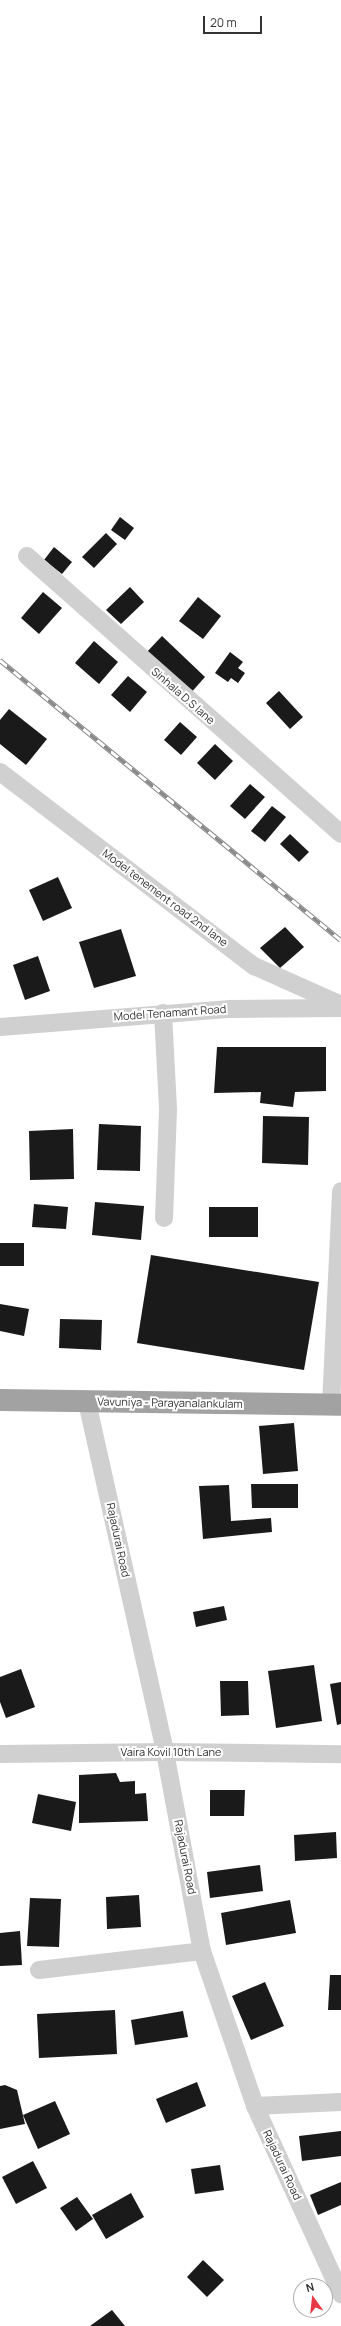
<!DOCTYPE html>
<style>
body{margin:0}
#map{position:relative;width:341px;height:2326px;overflow:hidden;background:#fff;font-family:Manrope,sans-serif}
div>[style]{position:absolute}
[style*='--x']{left:calc(var(--x)*1px);top:calc(var(--y)*1px);width:calc(var(--w)*1px);rotate:calc(var(--a)*1deg)}
.building>*{inset:0;background:#1a1a1a}
.minor>*{height:18px;margin:-9px;padding:0 9px;transform-origin:9px;border-radius:9px;background:#d0d0d0}
.trunk>*{height:22px;margin:-11px;padding:0 11px;transform-origin:11px;border-radius:11px;background:#a2a2a2}
.rail>*{height:4.5px;margin-top:-2.25px;transform-origin:0;background:repeating-linear-gradient(90deg,#fff 0 9px,#888 0 18px);box-sizing:border-box;border-block:1px solid #888}
span{translate:-50% -50%;white-space:nowrap;text-align:center;line-height:1.15;-webkit-text-stroke:4px #fff;paint-order:stroke}
.street-label{font-size:11px;color:#333}
.north{position:absolute;left:293px;top:2278px;width:40px;height:40px;box-sizing:border-box;background:#fff;border:1px solid #adadad;border-radius:50%;rotate:345deg;font-size:11px;font-weight:700;line-height:16px;text-align:center;color:#333}
.north::after{content:'';display:block;margin:auto;width:14px;height:18px;background:#e63946;clip-path:polygon(50% 0,100% 100%,50% 72%,0 100%)}
.scale{position:absolute;left:203px;top:16px;width:59px;height:18px;box-sizing:border-box;border:2px solid #333;border-top:0;padding-left:5px;font-size:12px;line-height:14px;white-space:nowrap;color:#333;-webkit-text-stroke:3px #fff;paint-order:stroke}
</style>
<div id="map">
<div class="building">
<div style="clip-path:polygon(120px 517px,134px 528px,125px 540px,111px 530px)"></div>
<div style="clip-path:polygon(106px 533px,117px 544px,94px 568px,82px 557px)"></div>
<div style="clip-path:polygon(54px 547px,72px 562px,62px 574px,44px 560px)"></div>
<div style="clip-path:polygon(130px 587px,144px 602px,121px 624px,106px 610px)"></div>
<div style="clip-path:polygon(43px 592px,62px 608px,39px 634px,21px 618px)"></div>
<div style="clip-path:polygon(198px 597px,221px 616px,203px 639px,179px 621px)"></div>
<div style="clip-path:polygon(162px 636px,205px 677px,189px 695px,145px 654px)"></div>
<div style="clip-path:polygon(94px 641px,118px 662px,99px 684px,75px 663px)"></div>
<div style="clip-path:polygon(230px 652px,243px 662px,238px 668px,245px 673px,238px 683px,231px 678px,228px 682px,215px 673px)"></div>
<div style="clip-path:polygon(128px 676px,147px 692px,130px 712px,111px 695px)"></div>
<div style="clip-path:polygon(279px 691px,303px 717px,290px 729px,266px 703px)"></div>
<div style="clip-path:polygon(9px 709px,47px 739px,26px 765px,0 744px,0 720px)"></div>
<div style="clip-path:polygon(180px 722px,197px 737px,181px 755px,164px 740px)"></div>
<div style="clip-path:polygon(215px 744px,233px 761px,215px 780px,197px 763px)"></div>
<div style="clip-path:polygon(250px 784px,265px 797px,245px 819px,230px 806px)"></div>
<div style="clip-path:polygon(272px 806px,286px 817px,265px 842px,251px 831px)"></div>
<div style="clip-path:polygon(290px 834px,309px 852px,299px 862px,280px 844px)"></div>
<div style="clip-path:polygon(58px 877px,72px 908px,43px 921px,29px 890px)"></div>
<div style="clip-path:polygon(285px 927px,304px 947px,280px 968px,260px 948px)"></div>
<div style="clip-path:polygon(121px 929px,136px 976px,94px 988px,79px 942px)"></div>
<div style="clip-path:polygon(38px 956px,50px 991px,25px 1000px,13px 965px)"></div>
<div style="clip-path:polygon(217px 1047px,326px 1047px,326px 1091px,295px 1092px,293px 1107px,260px 1103px,261px 1092px,214px 1093px)"></div>
<div style="clip-path:polygon(263px 1116px,309px 1117px,308px 1165px,262px 1163px)"></div>
<div style="clip-path:polygon(99px 1124px,141px 1126px,140px 1171px,97px 1170px)"></div>
<div style="clip-path:polygon(73px 1129px,74px 1179px,30px 1180px,29px 1131px)"></div>
<div style="clip-path:polygon(95px 1202px,144px 1206px,141px 1240px,92px 1235px)"></div>
<div style="clip-path:polygon(34px 1204px,68px 1207px,66px 1229px,32px 1227px)"></div>
<div style="clip-path:polygon(209px 1207px,258px 1207px,258px 1237px,209px 1237px)"></div>
<div style="clip-path:polygon(0 1243px,24px 1243px,24px 1266px,0 1266px)"></div>
<div style="clip-path:polygon(151px 1255px,319px 1282px,304px 1370px,137px 1343px)"></div>
<div style="clip-path:polygon(0 1304px,29px 1309px,24px 1336px,0 1331px)"></div>
<div style="clip-path:polygon(60px 1319px,102px 1320px,101px 1350px,59px 1348px)"></div>
<div style="clip-path:polygon(294px 1423px,298px 1471px,263px 1474px,259px 1426px)"></div>
<div style="clip-path:polygon(251px 1484px,298px 1484px,298px 1508px,252px 1508px)"></div>
<div style="clip-path:polygon(229px 1485px,231px 1521px,271px 1518px,272px 1532px,203px 1539px,199px 1486px)"></div>
<div style="clip-path:polygon(224px 1606px,227px 1620px,196px 1627px,193px 1612px)"></div>
<div style="clip-path:polygon(314px 1665px,322px 1721px,276px 1728px,268px 1671px)"></div>
<div style="clip-path:polygon(21px 1669px,35px 1707px,6px 1718px,0 1702px,0 1677px)"></div>
<div style="clip-path:polygon(220px 1681px,248px 1681px,249px 1715px,221px 1716px)"></div>
<div style="clip-path:polygon(341px 1682px,341px 1724px,337px 1725px,330px 1684px)"></div>
<div style="clip-path:polygon(116px 1773px,120px 1782px,135px 1781px,135px 1794px,146px 1793px,148px 1821px,79px 1823px,79px 1775px)"></div>
<div style="clip-path:polygon(210px 1790px,245px 1790px,244px 1816px,210px 1816px)"></div>
<div style="clip-path:polygon(38px 1794px,76px 1802px,71px 1831px,32px 1823px)"></div>
<div style="clip-path:polygon(336px 1832px,337px 1858px,295px 1861px,294px 1835px)"></div>
<div style="clip-path:polygon(260px 1865px,263px 1891px,210px 1898px,207px 1872px)"></div>
<div style="clip-path:polygon(139px 1895px,141px 1927px,107px 1929px,106px 1897px)"></div>
<div style="clip-path:polygon(30px 1898px,61px 1899px,59px 1947px,27px 1946px)"></div>
<div style="clip-path:polygon(290px 1900px,296px 1933px,226px 1945px,221px 1913px)"></div>
<div style="clip-path:polygon(20px 1931px,22px 1965px,0 1966px,0 1933px)"></div>
<div style="clip-path:polygon(330px 1975px,341px 1975px,341px 2010px,328px 2010px)"></div>
<div style="clip-path:polygon(265px 1982px,284px 2026px,251px 2040px,232px 1996px)"></div>
<div style="clip-path:polygon(115px 2010px,117px 2054px,39px 2058px,37px 2014px)"></div>
<div style="clip-path:polygon(183px 2011px,188px 2037px,135px 2045px,131px 2020px)"></div>
<div style="clip-path:polygon(197px 2082px,206px 2106px,166px 2123px,156px 2099px)"></div>
<div style="clip-path:polygon(5px 2085px,17px 2090px,25px 2124px,0 2129px,0 2086px)"></div>
<div style="clip-path:polygon(55px 2101px,70px 2134px,38px 2149px,23px 2115px)"></div>
<div style="clip-path:polygon(341px 2131px,341px 2156px,302px 2161px,299px 2136px)"></div>
<div style="clip-path:polygon(33px 2161px,47px 2188px,16px 2204px,2px 2177px)"></div>
<div style="clip-path:polygon(220px 2165px,224px 2190px,195px 2194px,191px 2169px)"></div>
<div style="clip-path:polygon(341px 2182px,341px 2205px,318px 2215px,310px 2195px)"></div>
<div style="clip-path:polygon(131px 2193px,144px 2217px,106px 2239px,92px 2215px)"></div>
<div style="clip-path:polygon(77px 2197px,93px 2219px,76px 2231px,60px 2208px)"></div>
<div style="clip-path:polygon(203px 2260px,224px 2280px,207px 2297px,187px 2277px)"></div>
<div style="clip-path:polygon(112px 2310px,125px 2326px,90px 2326px)"></div>
</div>
<div class="minor">
<div style="--x:27;--y:556;--w:419;--a:41.5"></div>
<div style="--x:0;--y:772;--w:320;--a:37.4"></div>
<div style="--x:254;--y:966;--w:95;--a:24.1"></div>
<div style="--x:163;--y:1013;--w:97;--a:87"></div>
<div style="--x:168;--y:1110;--w:108;--a:92.1"></div>
<div style="--x:0;--y:1027;--w:231;--a:-4.5"></div>
<div style="--x:230;--y:1009;--w:111;--a:-0.5"></div>
<div style="--x:87;--y:1402;--w:359;--a:77.4"></div>
<div style="--x:165;--y:1752;--w:202;--a:79.5"></div>
<div style="--x:202;--y:1951;--w:164;--a:71.1"></div>
<div style="--x:255;--y:2106;--w:207;--a:65.4"></div>
<div style="--x:331;--y:1405;--w:214;--a:-87.3"></div>
<div style="--x:0;--y:1754;--w:165;--a:-0.7"></div>
<div style="--x:165;--y:1752;--w:176;--a:0.7"></div>
<div style="--x:39;--y:1970;--w:164;--a:-6.6"></div>
<div style="--x:255;--y:2106;--w:86;--a:-2.7"></div>
</div>
<div class="trunk">
<div style="--x:0;--y:1400;--w:341;--a:0.8"></div>
</div>
<div class="rail">
<div style="--x:0;--y:660;--w:441;--a:39.4"></div>
</div>
<div class="street-label">
<span style="left:183px;top:696px;rotate:41deg">Sinhala D.S lane</span>
<span style="left:165px;top:898px;rotate:37deg">Model tenement road 2nd lane</span>
<span style="left:170px;top:1013px;rotate:-4deg">Model Tenamant Road</span>
<span style="left:170px;top:1403px;rotate:1deg">Vavuniya - Parayanalankulam</span>
<span style="left:118px;top:1540px;rotate:78deg">Rajadurai Road</span>
<span style="left:171px;top:1752px">Vaira Kovil 10th Lane</span>
<span style="left:185px;top:1857px;rotate:79deg">Rajadurai Road</span>
<span style="left:282px;top:2165px;rotate:65deg">Rajadurai Road</span>
</div>
<div class="north">N</div>
<div class="scale">20 m</div>
</div>
